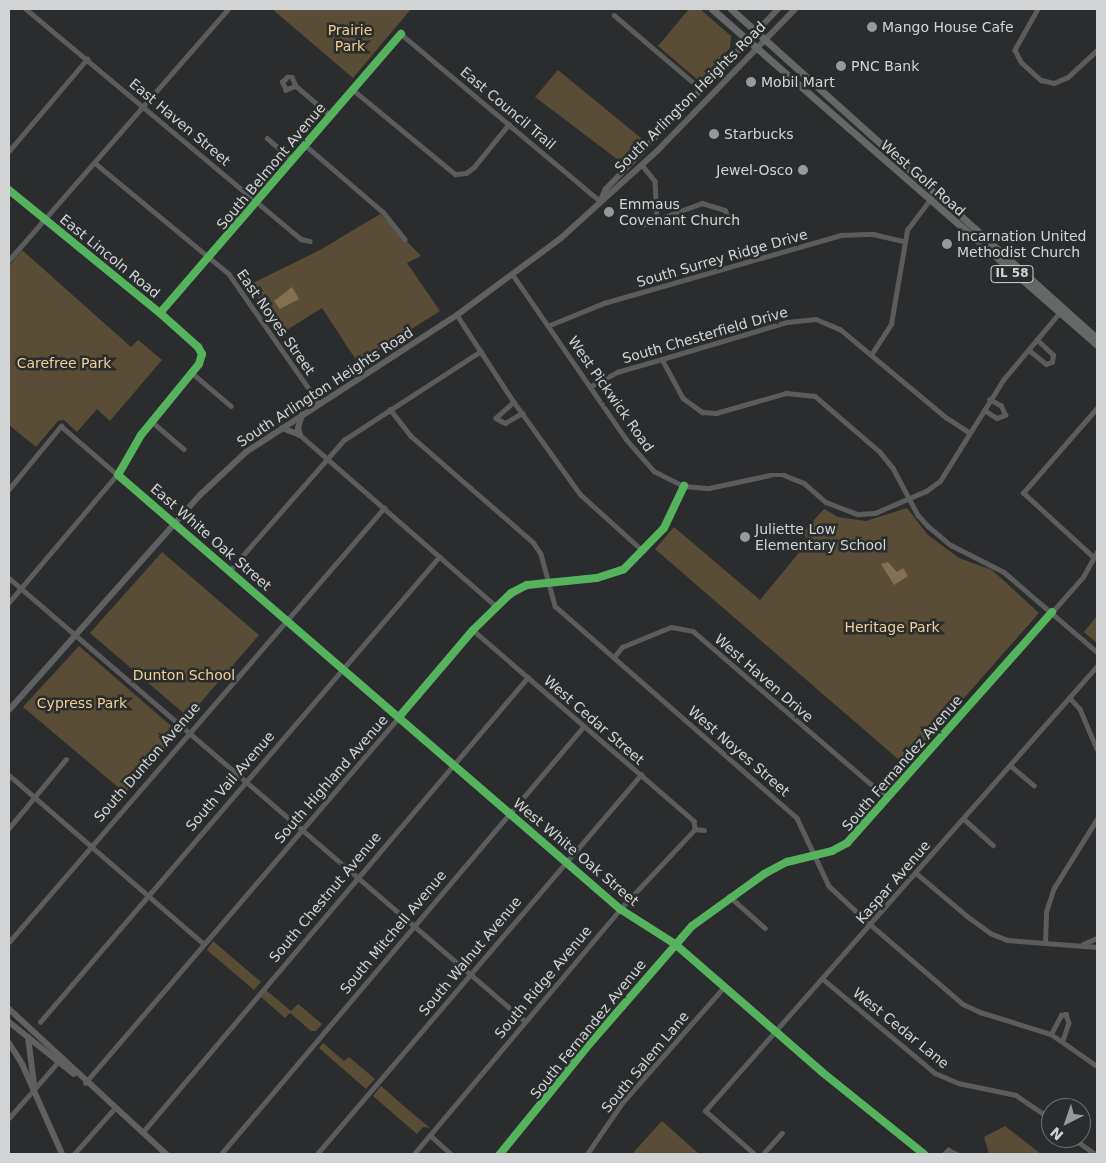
<!DOCTYPE html>
<style>
body{margin:0}
#map{position:relative;width:1106px;height:1163px;overflow:hidden;background:#2b2c2d;font-family:"DejaVu Sans",sans-serif}
div>[style]{position:absolute}
[style*='--x']{left:calc(var(--x)*1px);top:calc(var(--y)*1px);width:calc(var(--w)*1px);rotate:calc(var(--a)*1deg)}
.green>*{inset:0;background:#5a4d35}
.water>*{inset:0;background:#827050}
.minor>*{height:4.5px;margin:-2.25px;padding:0 2.25px;transform-origin:2.25px;border-radius:2.25px;background:#5c5c5d}
.secondary>*{height:6px;margin:-3px;padding:0 3px;transform-origin:3px;border-radius:3px;background:#606060}
.primary>*{height:7px;margin:-3.5px;padding:0 3.5px;transform-origin:3.5px;border-radius:3.5px;background:#666868}
.cycleway>*{height:8px;margin:-4px;padding:0 4px;transform-origin:4px;border-radius:4px;background:#56b35d}
.dots>*{width:14px;height:14px;translate:-50% -50%;box-sizing:border-box;border:2px solid #2a2d2e;border-radius:50%}
span{translate:-50% -50%;white-space:nowrap;text-align:center;line-height:1.15;-webkit-text-stroke:5px #2a2d2e;paint-order:stroke}
.shield-label span{padding:1px 4px;background:#2a2d2e;border:1px solid;border-radius:4px;-webkit-text-stroke-width:0}
.shield-label{font-size:12px;color:#d2d4d5;font-weight:700}
.poi-label{font-size:14px;color:#d2d4d5}
.left{translate:0 -50%;text-align:left}
.right{translate:-100% -50%;text-align:right}
.park-label{font-size:14px;color:#f3d194}
.street-label{font-size:14px;color:#d2d4d5}
.frame{position:absolute;inset:0;border:10px solid #d2d4d5;pointer-events:none}
.north{position:absolute;left:1041px;top:1098px;width:50px;height:50px;box-sizing:border-box;background:#2a2d2e;border:1px solid #6d7071;border-radius:50%;rotate:221deg;font-size:14px;font-weight:700;line-height:20px;text-align:center;color:#d2d4d5}
.north::after{content:'';display:block;margin:auto;width:18px;height:22px;background:#98999a;clip-path:polygon(50% 0,100% 100%,50% 72%,0 100%)}
</style>
<div id="map">
<div class="green">
<div style="clip-path:polygon(272px 9px,411px 9px,353px 78px)"></div>
<div style="clip-path:polygon(689px 9px,700px 9px,731px 36px,730px 48px,699px 81px,658px 46px)"></div>
<div style="clip-path:polygon(558px 70px,641px 138px,621px 162px,535px 97px)"></div>
<div style="clip-path:polygon(380px 214px,421px 256px,407px 263px,440px 311px,358px 363px,322px 308px,282px 333px,249px 285px,320px 250px)"></div>
<div style="clip-path:polygon(22px 250px,131px 347px,138px 340px,162px 360px,110px 421px,97px 409px,77px 432px,64px 420px,58px 421px,36px 447px,9px 425px,9px 266px)"></div>
<div style="clip-path:polygon(907px 508px,928px 535px,959px 558px,992px 570px,1039px 613px,905px 765px,655px 549px,674px 527px,760px 600px,807px 543px,804px 531px,824px 509px,838px 517px,866px 521px)"></div>
<div style="clip-path:polygon(162px 552px,259px 635px,188px 717px,90px 633px)"></div>
<div style="clip-path:polygon(1097px 616px,1097px 643px,1084px 632px)"></div>
<div style="clip-path:polygon(79px 646px,178px 732px,125px 793px,23px 707px)"></div>
<div style="clip-path:polygon(213px 941px,261px 982px,254px 990px,207px 950px)"></div>
<div style="clip-path:polygon(266px 990px,291px 1011px,298px 1004px,322px 1024px,316px 1031px,311px 1031px,290px 1013px,285px 1018px,261px 997px)"></div>
<div style="clip-path:polygon(323px 1043px,344px 1061px,349px 1057px,375px 1079px,366px 1089px,319px 1048px)"></div>
<div style="clip-path:polygon(381px 1086px,405px 1107px,430px 1128px,423px 1127px,417px 1134px,373px 1096px)"></div>
<div style="clip-path:polygon(662px 1121px,699px 1154px,632px 1154px)"></div>
<div style="clip-path:polygon(1005px 1126px,1041px 1154px,989px 1154px,984px 1137px)"></div>
</div>
<div class="water">
<div style="clip-path:polygon(292px 287px,299px 299px,280px 309px,274px 301px)"></div>
<div style="clip-path:polygon(888px 562px,897px 572px,903px 568px,908px 576px,894px 585px,881px 564px)"></div>
</div>
<div class="minor">
<div style="--x:26;--y:9;--w:359;--a:39.9"></div>
<div style="--x:301;--y:239;--w:9;--a:13"></div>
<div style="--x:1038;--y:9;--w:47;--a:119.3"></div>
<div style="--x:1015;--y:50;--w:13;--a:63"></div>
<div style="--x:1021;--y:62;--w:27;--a:42"></div>
<div style="--x:1041;--y:80;--w:13;--a:13"></div>
<div style="--x:1054;--y:83;--w:15;--a:-23"></div>
<div style="--x:1068;--y:77;--w:40;--a:-43"></div>
<div style="--x:614;--y:15;--w:114;--a:40.4"></div>
<div style="--x:296;--y:86;--w:11;--a:158"></div>
<div style="--x:286;--y:90;--w:9;--a:-117"></div>
<div style="--x:282;--y:82;--w:7;--a:-45"></div>
<div style="--x:287;--y:77;--w:5;--a:0"></div>
<div style="--x:292;--y:77;--w:10;--a:66"></div>
<div style="--x:296;--y:86;--w:45;--a:40.5"></div>
<div style="--x:352;--y:89;--w:134;--a:39.5"></div>
<div style="--x:455;--y:174;--w:11;--a:-5"></div>
<div style="--x:466;--y:173;--w:10;--a:-37"></div>
<div style="--x:474;--y:167;--w:55;--a:-50.9"></div>
<div style="--x:267;--y:138;--w:33;--a:41"></div>
<div style="--x:305;--y:145;--w:103;--a:40.7"></div>
<div style="--x:383;--y:212;--w:35;--a:51"></div>
<div style="--x:9;--y:151;--w:121;--a:-49.7"></div>
<div style="--x:95;--y:163;--w:174;--a:39.6"></div>
<div style="--x:229;--y:274;--w:157;--a:55.1"></div>
<div style="--x:642;--y:165;--w:21;--a:51"></div>
<div style="--x:655;--y:181;--w:38;--a:87"></div>
<div style="--x:9;--y:190;--w:195;--a:39.2"></div>
<div style="--x:160;--y:313;--w:51;--a:41.8"></div>
<div style="--x:198;--y:347;--w:8;--a:60"></div>
<div style="--x:202;--y:354;--w:10;--a:107"></div>
<div style="--x:199;--y:364;--w:92;--a:129.2"></div>
<div style="--x:141;--y:435;--w:36;--a:118"></div>
<div style="--x:124;--y:467;--w:178;--a:130.2"></div>
<div style="--x:642;--y:225;--w:64;--a:-20.1"></div>
<div style="--x:702;--y:203;--w:24;--a:17"></div>
<div style="--x:725;--y:210;--w:12;--a:66"></div>
<div style="--x:9;--y:260;--w:333;--a:-48.9"></div>
<div style="--x:513;--y:275;--w:199;--a:55.4"></div>
<div style="--x:626;--y:439;--w:43;--a:48.8"></div>
<div style="--x:654;--y:471;--w:34;--a:27"></div>
<div style="--x:684;--y:486;--w:25;--a:5"></div>
<div style="--x:709;--y:488;--w:62;--a:-12"></div>
<div style="--x:770;--y:475;--w:14;--a:0"></div>
<div style="--x:784;--y:475;--w:22;--a:22"></div>
<div style="--x:804;--y:483;--w:29;--a:41"></div>
<div style="--x:826;--y:502;--w:34;--a:21"></div>
<div style="--x:858;--y:514;--w:17;--a:-3"></div>
<div style="--x:875;--y:513;--w:56;--a:-23.3"></div>
<div style="--x:926;--y:491;--w:17;--a:-36"></div>
<div style="--x:940;--y:481;--w:119;--a:-58"></div>
<div style="--x:1003;--y:380;--w:90;--a:-50"></div>
<div style="--x:160;--y:313;--w:369;--a:-49.2"></div>
<div style="--x:401;--y:34;--w:260;--a:40"></div>
<div style="--x:457;--y:315;--w:104;--a:56.8"></div>
<div style="--x:514;--y:402;--w:113;--a:54.3"></div>
<div style="--x:580;--y:494;--w:85;--a:42.1"></div>
<div style="--x:550;--y:325;--w:58;--a:-22.2"></div>
<div style="--x:604;--y:303;--w:247;--a:-16"></div>
<div style="--x:841;--y:235;--w:32;--a:-2"></div>
<div style="--x:873;--y:234;--w:31;--a:13"></div>
<div style="--x:1029;--y:350;--w:22;--a:39"></div>
<div style="--x:1046;--y:364;--w:6;--a:-18"></div>
<div style="--x:1052;--y:362;--w:7;--a:-82"></div>
<div style="--x:1053;--y:355;--w:22;--a:-137"></div>
<div style="--x:871;--y:355;--w:37;--a:-57"></div>
<div style="--x:891;--y:324;--w:95;--a:-80.3"></div>
<div style="--x:907;--y:230;--w:46;--a:-52.9"></div>
<div style="--x:662;--y:359;--w:44;--a:61.7"></div>
<div style="--x:683;--y:398;--w:24;--a:36"></div>
<div style="--x:702;--y:412;--w:14;--a:4"></div>
<div style="--x:716;--y:413;--w:73;--a:-15.9"></div>
<div style="--x:786;--y:393;--w:29;--a:6"></div>
<div style="--x:815;--y:396;--w:86;--a:40.7"></div>
<div style="--x:880;--y:452;--w:21;--a:51"></div>
<div style="--x:893;--y:468;--w:53;--a:62"></div>
<div style="--x:918;--y:515;--w:15;--a:48"></div>
<div style="--x:928;--y:526;--w:30;--a:40"></div>
<div style="--x:951;--y:545;--w:59;--a:27"></div>
<div style="--x:1004;--y:572;--w:123;--a:40.7"></div>
<div style="--x:192;--y:373;--w:51;--a:40.2"></div>
<div style="--x:591;--y:386;--w:30;--a:-28"></div>
<div style="--x:617;--y:372;--w:47;--a:-16.1"></div>
<div style="--x:662;--y:359;--w:130;--a:-16.5"></div>
<div style="--x:787;--y:322;--w:29;--a:-6"></div>
<div style="--x:816;--y:319;--w:26;--a:23"></div>
<div style="--x:840;--y:329;--w:139;--a:39.8"></div>
<div style="--x:947;--y:418;--w:27;--a:33"></div>
<div style="--x:514;--y:402;--w:24;--a:138"></div>
<div style="--x:496;--y:418;--w:10;--a:29"></div>
<div style="--x:505;--y:423;--w:20;--a:-30"></div>
<div style="--x:390;--y:409;--w:34;--a:52"></div>
<div style="--x:411;--y:436;--w:162;--a:41"></div>
<div style="--x:533;--y:542;--w:14;--a:56"></div>
<div style="--x:541;--y:554;--w:54;--a:74.9"></div>
<div style="--x:555;--y:606;--w:322;--a:41.2"></div>
<div style="--x:797;--y:818;--w:75;--a:64.8"></div>
<div style="--x:829;--y:886;--w:57;--a:42.9"></div>
<div style="--x:871;--y:925;--w:121;--a:40.7"></div>
<div style="--x:963;--y:1004;--w:19;--a:25"></div>
<div style="--x:980;--y:1012;--w:74;--a:17.2"></div>
<div style="--x:1051;--y:1034;--w:56;--a:34.8"></div>
<div style="--x:984;--y:410;--w:15;--a:32"></div>
<div style="--x:997;--y:418;--w:9;--a:-21"></div>
<div style="--x:1005;--y:415;--w:10;--a:-114"></div>
<div style="--x:1001;--y:406;--w:13;--a:-151"></div>
<div style="--x:151;--y:421;--w:43;--a:40.3"></div>
<div style="--x:300;--y:435;--w:259;--a:41.1"></div>
<div style="--x:9;--y:489;--w:82;--a:-50.5"></div>
<div style="--x:61;--y:426;--w:739;--a:40.83"></div>
<div style="--x:620;--y:909;--w:65;--a:32.5"></div>
<div style="--x:675;--y:944;--w:195;--a:41"></div>
<div style="--x:822;--y:1072;--w:131;--a:38.8"></div>
<div style="--x:1094;--y:558;--w:96;--a:-137.5"></div>
<div style="--x:1023;--y:493;--w:113;--a:-49"></div>
<div style="--x:230;--y:570;--w:173;--a:-48.8"></div>
<div style="--x:344;--y:440;--w:163;--a:-33"></div>
<div style="--x:9;--y:578;--w:680;--a:40.65"></div>
<div style="--x:473;--y:630;--w:292;--a:40.8"></div>
<div style="--x:694;--y:821;--w:8;--a:83"></div>
<div style="--x:614;--y:657;--w:13;--a:-51"></div>
<div style="--x:622;--y:647;--w:53;--a:-22.2"></div>
<div style="--x:671;--y:627;--w:22;--a:10"></div>
<div style="--x:693;--y:631;--w:256;--a:40.7"></div>
<div style="--x:1070;--y:698;--w:15;--a:48"></div>
<div style="--x:1080;--y:709;--w:43;--a:67"></div>
<div style="--x:1011;--y:766;--w:30;--a:40"></div>
<div style="--x:9;--y:775;--w:257;--a:40.9"></div>
<div style="--x:964;--y:819;--w:39;--a:42"></div>
<div style="--x:9;--y:828;--w:89;--a:-50.4"></div>
<div style="--x:695;--y:829;--w:9;--a:6"></div>
<div style="--x:916;--y:873;--w:67;--a:40.1"></div>
<div style="--x:967;--y:916;--w:29;--a:36"></div>
<div style="--x:990;--y:933;--w:18;--a:22"></div>
<div style="--x:1007;--y:940;--w:90;--a:4.4"></div>
<div style="--x:729;--y:896;--w:48;--a:41.6"></div>
<div style="--x:9;--y:942;--w:574;--a:-49.17"></div>
<div style="--x:1045;--y:943;--w:31;--a:-88"></div>
<div style="--x:1046;--y:912;--w:25;--a:-72"></div>
<div style="--x:1054;--y:888;--w:81;--a:-58.1"></div>
<div style="--x:1083;--y:944;--w:15;--a:-23"></div>
<div style="--x:823;--y:979;--w:146;--a:40"></div>
<div style="--x:935;--y:1073;--w:25;--a:23"></div>
<div style="--x:958;--y:1083;--w:59;--a:11.7"></div>
<div style="--x:1016;--y:1095;--w:42;--a:34.4"></div>
<div style="--x:40;--y:1022;--w:613;--a:-49.37"></div>
<div style="--x:1051;--y:1034;--w:21;--a:-62"></div>
<div style="--x:1061;--y:1015;--w:5;--a:-11"></div>
<div style="--x:1066;--y:1014;--w:9;--a:72"></div>
<div style="--x:1069;--y:1023;--w:18;--a:109"></div>
<div style="--x:85;--y:1083;--w:630;--a:-49.38"></div>
<div style="--x:495;--y:605;--w:38;--a:-32"></div>
<div style="--x:527;--y:585;--w:70;--a:-5.7"></div>
<div style="--x:597;--y:578;--w:28;--a:-18"></div>
<div style="--x:624;--y:569;--w:57;--a:-45.7"></div>
<div style="--x:664;--y:528;--w:47;--a:-64.5"></div>
<div style="--x:9;--y:1118;--w:74;--a:-48.8"></div>
<div style="--x:142;--y:1133;--w:597;--a:-49.75"></div>
<div style="--x:430;--y:1135;--w:28;--a:42"></div>
<div style="--x:1073;--y:1138;--w:27;--a:36"></div>
<div style="--x:74;--y:1154;--w:60;--a:-48.4"></div>
<div style="--x:221;--y:1154;--w:561;--a:-49.7"></div>
<div style="--x:317;--y:1154;--w:499;--a:-49.5"></div>
<div style="--x:414;--y:1154;--w:320;--a:-49.9"></div>
<div style="--x:620;--y:909;--w:110;--a:-46.8"></div>
<div style="--x:500;--y:1154;--w:136;--a:-50.9"></div>
<div style="--x:586;--y:1048;--w:162;--a:-49"></div>
<div style="--x:692;--y:926;--w:89;--a:-35.8"></div>
<div style="--x:764;--y:874;--w:26;--a:-28"></div>
<div style="--x:787;--y:862;--w:46;--a:-13.7"></div>
<div style="--x:832;--y:851;--w:25;--a:-34"></div>
<div style="--x:853;--y:837;--w:347;--a:-48.5"></div>
<div style="--x:1083;--y:577;--w:29;--a:-61"></div>
<div style="--x:587;--y:1154;--w:62;--a:-55.5"></div>
<div style="--x:622;--y:1103;--w:154;--a:-48.7"></div>
<div style="--x:754;--y:1154;--w:65;--a:-138.7"></div>
<div style="--x:705;--y:1111;--w:593;--a:-48.62"></div>
<div style="--x:763;--y:1154;--w:28;--a:-48"></div>
<div style="--x:944;--y:1154;--w:6;--a:-45"></div>
<div style="--x:948;--y:1150;--w:10;--a:24"></div>
</div>
<div class="secondary">
<div style="--x:601;--y:200;--w:12;--a:-66"></div>
<div style="--x:606;--y:189;--w:249;--a:-46.3"></div>
<div style="--x:282;--y:428;--w:19;--a:21"></div>
<div style="--x:300;--y:435;--w:7;--a:-106"></div>
<div style="--x:298;--y:428;--w:14;--a:-73"></div>
<div style="--x:9;--y:710;--w:288;--a:-48.4"></div>
<div style="--x:200;--y:495;--w:63;--a:-43.1"></div>
<div style="--x:246;--y:452;--w:252;--a:-33"></div>
<div style="--x:457;--y:315;--w:129;--a:-36.5"></div>
<div style="--x:561;--y:238;--w:130;--a:-42.2"></div>
<div style="--x:657;--y:151;--w:198;--a:-45.8"></div>
<div style="--x:9;--y:1009;--w:214;--a:42.7"></div>
<div style="--x:9;--y:1022;--w:83;--a:38.7"></div>
<div style="--x:28;--y:1037;--w:47;--a:82.7"></div>
<div style="--x:9;--y:1043;--w:25;--a:58"></div>
<div style="--x:22;--y:1064;--w:98;--a:66"></div>
</div>
<div class="primary">
<div style="--x:712;--y:9;--w:511;--a:41.11"></div>
<div style="--x:731;--y:9;--w:492;--a:42"></div>
</div>
<div class="cycleway">
<div style="--x:9;--y:190;--w:195;--a:39.2"></div>
<div style="--x:160;--y:313;--w:51;--a:41.8"></div>
<div style="--x:198;--y:347;--w:8;--a:60"></div>
<div style="--x:202;--y:354;--w:10;--a:107"></div>
<div style="--x:199;--y:364;--w:92;--a:129.2"></div>
<div style="--x:141;--y:435;--w:46;--a:119.9"></div>
<div style="--x:118;--y:475;--w:664;--a:40.84"></div>
<div style="--x:620;--y:909;--w:65;--a:32.5"></div>
<div style="--x:675;--y:944;--w:195;--a:41"></div>
<div style="--x:822;--y:1072;--w:131;--a:38.8"></div>
<div style="--x:160;--y:313;--w:369;--a:-49.2"></div>
<div style="--x:399;--y:717;--w:114;--a:-49.6"></div>
<div style="--x:473;--y:630;--w:53;--a:-44.2"></div>
<div style="--x:511;--y:593;--w:18;--a:-27"></div>
<div style="--x:527;--y:585;--w:70;--a:-5.7"></div>
<div style="--x:597;--y:578;--w:28;--a:-18"></div>
<div style="--x:624;--y:569;--w:57;--a:-45.7"></div>
<div style="--x:664;--y:528;--w:47;--a:-64.5"></div>
<div style="--x:500;--y:1154;--w:136;--a:-50.9"></div>
<div style="--x:586;--y:1048;--w:162;--a:-49"></div>
<div style="--x:692;--y:926;--w:89;--a:-35.8"></div>
<div style="--x:764;--y:874;--w:26;--a:-28"></div>
<div style="--x:787;--y:862;--w:46;--a:-13.7"></div>
<div style="--x:832;--y:851;--w:17;--a:-28"></div>
<div style="--x:847;--y:843;--w:309;--a:-48.4"></div>
</div>
<div class="dots">
<div style="left:872px;top:27px;background:#98999a"></div>
<div style="left:841px;top:66px;background:#98999a"></div>
<div style="left:751px;top:82px;background:#98999a"></div>
<div style="left:714px;top:134px;background:#98999a"></div>
<div style="left:803px;top:170px;background:#98999a"></div>
<div style="left:609px;top:212px;background:#98999a"></div>
<div style="left:947px;top:244px;background:#98999a"></div>
<div style="left:745px;top:537px;background:#98999a"></div>
</div>
<div class="shield-label">
<span style="left:1012px;top:274px">IL 58</span>
</div>
<div class="poi-label">
<span class="left" style="left:882px;top:27px">Mango House Cafe</span>
<span class="left" style="left:851px;top:66px">PNC Bank</span>
<span class="left" style="left:761px;top:82px">Mobil Mart</span>
<span class="left" style="left:724px;top:134px">Starbucks</span>
<span class="right" style="left:793px;top:170px">Jewel-Osco</span>
<span class="left" style="left:619px;top:212px">Emmaus<br>Covenant Church</span>
<span class="left" style="left:957px;top:244px">Incarnation United<br>Methodist Church</span>
<span class="left" style="left:755px;top:537px">Juliette Low<br>Elementary School</span>
</div>
<div class="park-label">
<span style="left:350px;top:38px">Prairie<br>Park</span>
<span style="left:64px;top:363px">Carefree Park</span>
<span style="left:892px;top:627px">Heritage Park</span>
<span style="left:184px;top:675px">Dunton School</span>
<span style="left:82px;top:703px">Cypress Park</span>
</div>
<div class="street-label">
<span style="left:690px;top:97px;rotate:-45deg">South Arlington Heights Road</span>
<span style="left:508px;top:108px;rotate:40deg">East Council Trail</span>
<span style="left:180px;top:122px;rotate:40deg">East Haven Street</span>
<span style="left:271px;top:166px;rotate:-50deg">South Belmont Avenue</span>
<span style="left:923px;top:178px;rotate:41deg">West Golf Road</span>
<span style="left:110px;top:256px;rotate:39deg">East Lincoln Road</span>
<span style="left:722px;top:258px;rotate:-16deg">South Surrey Ridge Drive</span>
<span style="left:276px;top:322px;rotate:55deg">East Noyes Street</span>
<span style="left:705px;top:335px;rotate:-16deg">South Chesterfield Drive</span>
<span style="left:325px;top:387px;rotate:-33deg">South Arlington Heights Road</span>
<span style="left:611px;top:394px;rotate:55deg">West Pickwick Road</span>
<span style="left:211px;top:537px;rotate:41deg">East White Oak Street</span>
<span style="left:764px;top:678px;rotate:41deg">West Haven Drive</span>
<span style="left:594px;top:720px;rotate:41deg">West Cedar Street</span>
<span style="left:739px;top:751px;rotate:41deg">West Noyes Street</span>
<span style="left:147px;top:762px;rotate:-49deg">South Dunton Avenue</span>
<span style="left:902px;top:763px;rotate:-49deg">South Fernandez Avenue</span>
<span style="left:331px;top:779px;rotate:-49deg">South Highland Avenue</span>
<span style="left:230px;top:781px;rotate:-49deg">South Vail Avenue</span>
<span style="left:576px;top:852px;rotate:40deg">West White Oak Street</span>
<span style="left:893px;top:882px;rotate:-49deg">Kaspar Avenue</span>
<span style="left:325px;top:897px;rotate:-50deg">South Chestnut Avenue</span>
<span style="left:393px;top:932px;rotate:-50deg">South Mitchell Avenue</span>
<span style="left:470px;top:956px;rotate:-50deg">South Walnut Avenue</span>
<span style="left:543px;top:982px;rotate:-50deg">South Ridge Avenue</span>
<span style="left:901px;top:1028px;rotate:39deg">West Cedar Lane</span>
<span style="left:588px;top:1029px;rotate:-51deg">South Fernandez Avenue</span>
<span style="left:645px;top:1062px;rotate:-50deg">South Salem Lane</span>
</div>
<div class="frame"></div>
<div class="north">N</div>
</div>
